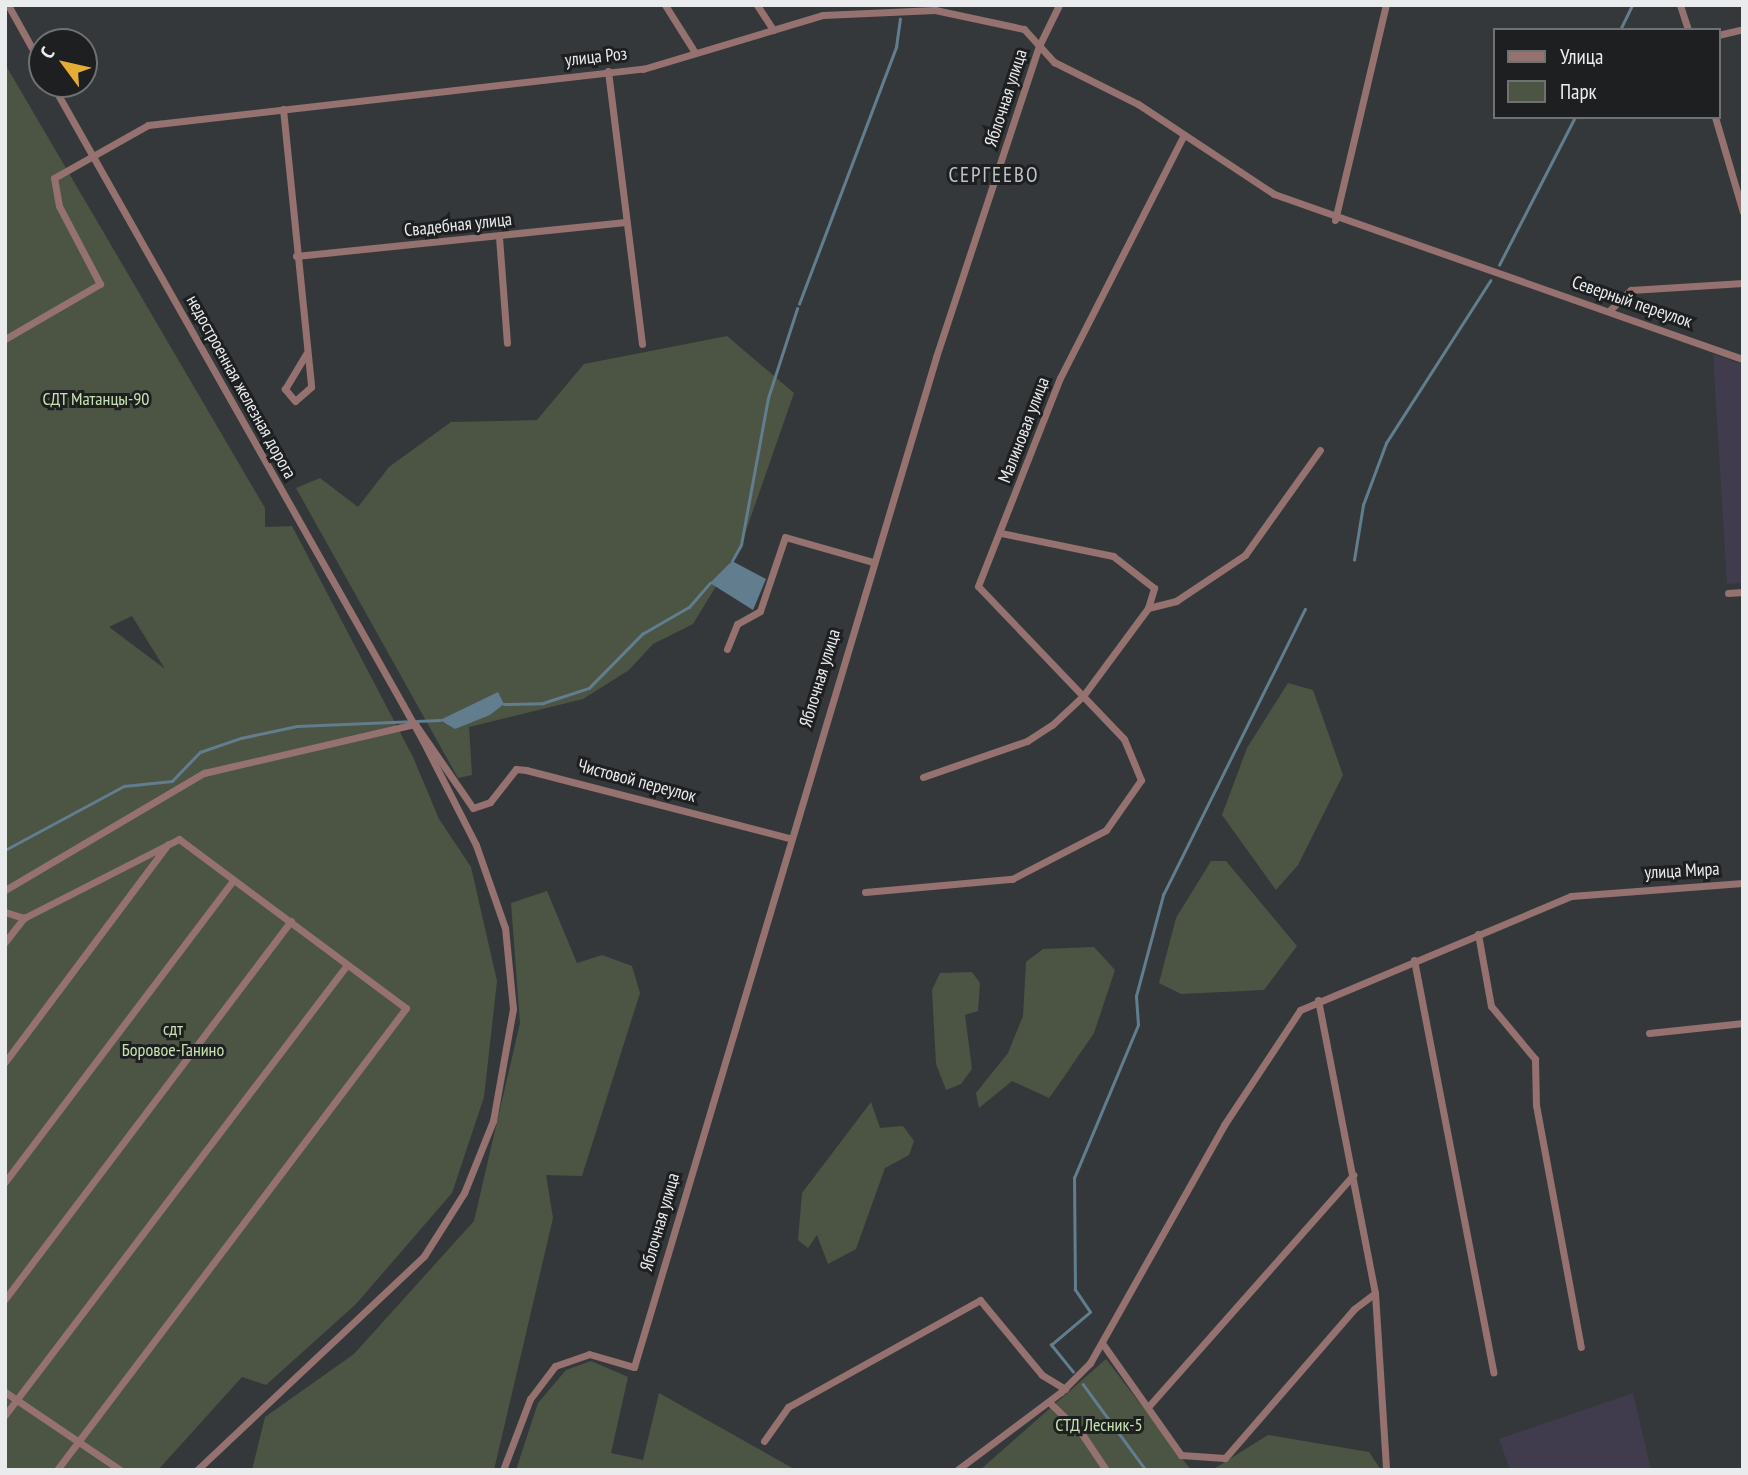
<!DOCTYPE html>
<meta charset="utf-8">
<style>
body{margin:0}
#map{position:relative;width:1748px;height:1475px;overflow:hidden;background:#35383a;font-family:"PT Sans Narrow",sans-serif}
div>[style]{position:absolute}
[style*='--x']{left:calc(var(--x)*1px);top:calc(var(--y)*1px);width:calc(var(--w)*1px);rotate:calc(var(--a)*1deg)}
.industrial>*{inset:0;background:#413c4d}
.green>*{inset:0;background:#4c5444}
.water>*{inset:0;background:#617d8e}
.stream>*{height:2.5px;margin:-1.25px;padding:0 1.25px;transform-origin:1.25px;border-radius:1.25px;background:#617d8e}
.street>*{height:7px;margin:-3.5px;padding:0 3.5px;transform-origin:3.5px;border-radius:3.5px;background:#957170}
.street-bridge>*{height:7px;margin:-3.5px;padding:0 3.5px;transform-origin:3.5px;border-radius:3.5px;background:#957170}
span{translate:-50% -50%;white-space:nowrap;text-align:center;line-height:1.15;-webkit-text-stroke:6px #1e1f20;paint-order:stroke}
.street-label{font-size:18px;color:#e9ebed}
.park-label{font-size:18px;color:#c8e2b0}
.quarter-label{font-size:21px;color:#c0c3c7;letter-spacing:2px}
.frame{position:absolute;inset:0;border:7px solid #e9ebed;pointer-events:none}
.legend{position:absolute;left:1493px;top:28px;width:228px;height:91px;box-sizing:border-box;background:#1e1f20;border:2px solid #6f7172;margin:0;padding:9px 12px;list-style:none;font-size:21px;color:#e9ebed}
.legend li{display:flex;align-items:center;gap:14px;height:35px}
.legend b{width:35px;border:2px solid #6f7172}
.north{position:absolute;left:28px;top:28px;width:70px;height:70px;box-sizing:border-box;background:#1e1f20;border:2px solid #6f7172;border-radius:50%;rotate:303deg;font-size:19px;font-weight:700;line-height:28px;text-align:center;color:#e9ebed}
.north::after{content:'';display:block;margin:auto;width:24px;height:32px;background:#e5ad35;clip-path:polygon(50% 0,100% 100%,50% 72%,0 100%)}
</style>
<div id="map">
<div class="industrial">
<div style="clip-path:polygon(1713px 354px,1743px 365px,1743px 583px,1727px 584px)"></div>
<div style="clip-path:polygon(1633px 1393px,1651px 1470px,1510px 1470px,1499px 1439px)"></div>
</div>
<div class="green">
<div style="clip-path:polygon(evenodd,5px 64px,265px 508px,265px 527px,292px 526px,413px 757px,439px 819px,471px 867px,497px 981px,484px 1097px,452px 1193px,356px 1304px,266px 1385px,242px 1377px,158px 1470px,5px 1470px,5px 64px,132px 616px,165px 669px,109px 627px,132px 616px)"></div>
<div style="clip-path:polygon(727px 336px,794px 393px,741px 545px,693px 624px,653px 644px,629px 670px,583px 699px,469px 727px,472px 775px,458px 778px,296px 488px,320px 478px,358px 507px,389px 467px,451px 422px,537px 420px,584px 364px)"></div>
<div style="clip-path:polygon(1288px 683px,1313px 690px,1343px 775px,1298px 865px,1276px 890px,1222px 815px,1247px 748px)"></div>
<div style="clip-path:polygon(1211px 861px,1226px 861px,1297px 946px,1264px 990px,1181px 994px,1159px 983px,1176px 918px)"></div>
<div style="clip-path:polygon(547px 891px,577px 963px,602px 955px,632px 966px,640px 993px,582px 1176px,546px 1175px,553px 1218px,494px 1470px,252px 1470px,265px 1417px,354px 1354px,474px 1221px,520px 1023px,511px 903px)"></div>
<div style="clip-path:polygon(1094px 947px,1115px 970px,1094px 1033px,1057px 1087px,1049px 1098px,1012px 1081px,979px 1108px,976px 1093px,1008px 1053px,1023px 1016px,1026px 962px,1043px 949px)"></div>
<div style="clip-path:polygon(972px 972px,980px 983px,978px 1011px,965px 1015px,972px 1069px,961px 1084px,946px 1090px,936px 1064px,932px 990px,940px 973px)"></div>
<div style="clip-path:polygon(871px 1102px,880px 1128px,903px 1126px,914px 1141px,909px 1155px,885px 1168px,856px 1249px,828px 1264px,817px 1235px,808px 1248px,798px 1240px,802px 1193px)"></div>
<div style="clip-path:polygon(1106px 1359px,1191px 1470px,980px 1470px)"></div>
<div style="clip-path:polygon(591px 1361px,628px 1377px,611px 1453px,643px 1460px,659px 1393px,796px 1470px,516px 1470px,538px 1403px,566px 1370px)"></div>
<div style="clip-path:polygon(1268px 1435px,1369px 1452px,1381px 1470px,1212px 1470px)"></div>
</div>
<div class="water">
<div style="clip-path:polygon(732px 561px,766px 579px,753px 610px,710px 583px)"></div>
<div style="clip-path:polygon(498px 692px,504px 704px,490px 715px,455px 729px,440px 720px)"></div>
</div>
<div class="stream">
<div style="--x:1620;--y:30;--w:28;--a:-64"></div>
<div style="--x:1499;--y:265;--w:166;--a:-62.8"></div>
<div style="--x:799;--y:304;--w:275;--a:-69.3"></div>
<div style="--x:896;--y:47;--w:28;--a:-82"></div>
<div style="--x:1354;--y:560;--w:56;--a:-80.7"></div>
<div style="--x:1363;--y:505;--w:66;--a:-69.6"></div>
<div style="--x:1386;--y:443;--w:193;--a:-57.3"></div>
<div style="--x:732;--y:561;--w:18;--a:-61"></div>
<div style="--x:741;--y:545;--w:149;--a:-79.6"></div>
<div style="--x:768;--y:398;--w:94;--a:-72"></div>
<div style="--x:504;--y:704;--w:39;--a:-1"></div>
<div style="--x:543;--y:703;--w:48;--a:-18.1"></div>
<div style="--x:589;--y:688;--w:76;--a:-45.5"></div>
<div style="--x:642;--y:634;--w:54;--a:-29.9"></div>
<div style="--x:689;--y:607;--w:32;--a:-49"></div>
<div style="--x:5;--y:850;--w:135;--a:-28.3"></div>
<div style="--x:124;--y:786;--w:48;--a:-5.9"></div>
<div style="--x:172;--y:781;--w:40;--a:-46"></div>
<div style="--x:200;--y:752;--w:43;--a:-18.9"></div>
<div style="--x:241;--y:738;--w:57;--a:-12.1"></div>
<div style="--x:297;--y:726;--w:143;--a:-2.4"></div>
<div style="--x:1073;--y:1372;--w:35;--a:-129"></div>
<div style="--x:1051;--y:1345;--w:51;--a:-40.2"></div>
<div style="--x:1090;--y:1312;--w:27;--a:-124"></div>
<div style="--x:1075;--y:1290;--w:112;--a:-90.5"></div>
<div style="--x:1074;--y:1178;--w:166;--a:-67.3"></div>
<div style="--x:1138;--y:1025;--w:29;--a:-94"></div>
<div style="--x:1136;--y:996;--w:105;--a:-75"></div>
<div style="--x:1163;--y:895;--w:319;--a:-63.6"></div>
<div style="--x:1083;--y:1384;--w:107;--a:53.8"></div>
</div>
<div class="street">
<div style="--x:8;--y:5;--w:70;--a:60.9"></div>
<div style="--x:665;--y:5;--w:54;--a:57.8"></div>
<div style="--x:757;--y:5;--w:30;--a:57"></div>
<div style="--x:1680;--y:5;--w:26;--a:72"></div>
<div style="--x:1718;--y:35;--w:26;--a:-13"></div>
<div style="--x:608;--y:71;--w:275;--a:82.9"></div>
<div style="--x:52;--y:84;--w:713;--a:60.52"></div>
<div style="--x:283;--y:109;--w:279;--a:84.2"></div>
<div style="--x:311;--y:387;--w:21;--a:139"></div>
<div style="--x:295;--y:401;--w:16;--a:-130"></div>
<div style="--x:285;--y:389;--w:41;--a:-59"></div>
<div style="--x:1715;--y:117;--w:99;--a:73.6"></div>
<div style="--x:1335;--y:220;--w:221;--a:-76.7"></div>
<div style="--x:499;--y:237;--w:106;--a:85.7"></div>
<div style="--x:296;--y:256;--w:329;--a:-5.9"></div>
<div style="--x:1610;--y:310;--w:29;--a:-44"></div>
<div style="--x:1631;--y:290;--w:112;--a:-3.6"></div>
<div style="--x:5;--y:339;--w:110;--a:-30.1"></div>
<div style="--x:100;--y:284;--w:88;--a:-117.7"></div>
<div style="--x:59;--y:206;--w:28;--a:-100"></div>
<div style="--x:54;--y:178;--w:108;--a:-29.4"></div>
<div style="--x:148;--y:125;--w:498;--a:-6.5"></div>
<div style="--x:643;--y:69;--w:188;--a:-16.7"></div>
<div style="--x:823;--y:15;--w:112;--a:-2.6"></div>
<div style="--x:935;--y:10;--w:91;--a:12.1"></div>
<div style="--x:1024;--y:29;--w:45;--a:47.7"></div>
<div style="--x:1054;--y:62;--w:94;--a:26.6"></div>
<div style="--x:1138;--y:104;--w:163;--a:33.5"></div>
<div style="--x:1274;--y:194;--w:497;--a:19.4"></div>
<div style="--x:1728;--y:593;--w:15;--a:-4"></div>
<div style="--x:1148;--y:608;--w:29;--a:-14"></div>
<div style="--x:1176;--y:601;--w:83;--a:-33.7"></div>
<div style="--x:1245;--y:555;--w:129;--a:-54.5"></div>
<div style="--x:727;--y:649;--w:27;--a:-68"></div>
<div style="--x:737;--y:624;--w:26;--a:-29"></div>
<div style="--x:760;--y:611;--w:78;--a:-71.3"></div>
<div style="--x:785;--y:537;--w:91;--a:15.9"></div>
<div style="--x:923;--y:777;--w:110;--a:-19.1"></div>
<div style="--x:1027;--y:741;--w:30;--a:-33"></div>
<div style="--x:1052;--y:725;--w:42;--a:-43.1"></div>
<div style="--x:1083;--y:696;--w:109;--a:-53.5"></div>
<div style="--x:1148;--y:608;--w:21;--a:-73"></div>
<div style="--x:1154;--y:588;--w:52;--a:-142"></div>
<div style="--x:1113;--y:556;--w:114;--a:-168.4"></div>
<div style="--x:5;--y:890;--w:231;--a:-30.5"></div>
<div style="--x:204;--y:773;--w:217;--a:-13.1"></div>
<div style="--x:415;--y:724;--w:102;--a:55.4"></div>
<div style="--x:473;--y:808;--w:18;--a:-19"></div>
<div style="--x:490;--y:802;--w:42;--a:-51.8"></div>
<div style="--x:516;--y:769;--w:10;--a:6"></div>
<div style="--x:526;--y:770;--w:272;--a:14.5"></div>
<div style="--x:865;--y:892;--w:148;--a:-5.1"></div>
<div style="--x:1012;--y:879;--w:106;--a:-27.5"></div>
<div style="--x:1106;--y:830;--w:61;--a:-55"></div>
<div style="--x:1141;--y:780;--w:44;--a:-112.5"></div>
<div style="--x:1124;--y:739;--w:211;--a:-133.7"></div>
<div style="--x:978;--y:586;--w:224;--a:-68.5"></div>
<div style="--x:1060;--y:378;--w:273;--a:-63"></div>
<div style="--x:5;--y:912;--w:20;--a:18"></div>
<div style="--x:1478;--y:934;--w:73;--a:79.8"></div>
<div style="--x:1491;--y:1006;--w:69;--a:50.3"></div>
<div style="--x:1535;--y:1059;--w:46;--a:88.8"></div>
<div style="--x:1536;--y:1105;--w:246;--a:79.5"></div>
<div style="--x:5;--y:942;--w:31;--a:-52"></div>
<div style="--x:24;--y:918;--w:174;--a:-27"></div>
<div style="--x:179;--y:839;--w:283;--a:36.7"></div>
<div style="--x:406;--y:1008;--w:579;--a:127.07"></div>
<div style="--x:1414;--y:960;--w:420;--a:79.1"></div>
<div style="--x:1318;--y:1000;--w:298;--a:79"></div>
<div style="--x:1375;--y:1293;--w:177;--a:86.4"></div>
<div style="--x:1649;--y:1033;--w:95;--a:-6.1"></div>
<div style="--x:5;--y:1062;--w:272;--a:-53.2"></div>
<div style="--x:5;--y:1182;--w:378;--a:-52.9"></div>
<div style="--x:5;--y:1299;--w:474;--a:-52.9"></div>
<div style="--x:1102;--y:1343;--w:137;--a:54.8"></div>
<div style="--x:1181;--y:1455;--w:44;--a:3.9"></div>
<div style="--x:1225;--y:1458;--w:197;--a:-49.1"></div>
<div style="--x:1354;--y:1309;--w:26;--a:-37"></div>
<div style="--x:5;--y:1392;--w:139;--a:34.1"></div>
<div style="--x:1049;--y:1402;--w:46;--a:44.1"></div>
<div style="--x:1082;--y:1434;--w:43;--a:56.3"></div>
<div style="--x:1148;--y:1407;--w:310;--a:-48.5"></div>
<div style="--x:5;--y:1415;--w:565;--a:-52.77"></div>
<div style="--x:764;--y:1441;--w:42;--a:-54.8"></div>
<div style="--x:788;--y:1407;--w:220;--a:-29.1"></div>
<div style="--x:980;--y:1300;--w:97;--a:50.4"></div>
<div style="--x:1042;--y:1375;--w:27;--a:31"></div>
<div style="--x:197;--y:1470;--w:312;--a:-43.3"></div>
<div style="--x:424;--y:1256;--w:75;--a:-57.6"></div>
<div style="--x:464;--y:1193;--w:78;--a:-68.1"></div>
<div style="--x:493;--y:1121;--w:114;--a:-79.9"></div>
<div style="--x:513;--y:1009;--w:81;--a:-95.6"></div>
<div style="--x:505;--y:928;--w:88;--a:-109.3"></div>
<div style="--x:476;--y:845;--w:117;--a:-117"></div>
<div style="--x:503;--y:1470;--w:76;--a:-69.2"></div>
<div style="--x:530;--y:1399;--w:41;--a:-52.9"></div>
<div style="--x:555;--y:1366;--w:36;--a:-19"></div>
<div style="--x:589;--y:1354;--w:47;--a:16.1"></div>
<div style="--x:634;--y:1367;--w:1054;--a:-73.35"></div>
<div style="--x:936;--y:357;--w:328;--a:-71.7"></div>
<div style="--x:1039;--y:46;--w:46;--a:-64"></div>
<div style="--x:957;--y:1470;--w:130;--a:-36.9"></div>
<div style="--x:1061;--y:1392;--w:41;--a:-45"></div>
<div style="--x:1090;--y:1363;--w:273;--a:-60.6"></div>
<div style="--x:1224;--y:1125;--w:138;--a:-56.5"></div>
<div style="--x:1300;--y:1010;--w:294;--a:-22.8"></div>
<div style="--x:1571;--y:896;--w:172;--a:-4.3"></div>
</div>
<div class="street-bridge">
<div style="--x:403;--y:705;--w:41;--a:60.9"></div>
</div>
<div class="street-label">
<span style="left:596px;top:57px;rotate:-6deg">улица Роз</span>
<span style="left:1006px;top:98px;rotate:-72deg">Яблочная улица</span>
<span style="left:458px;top:225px;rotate:-6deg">Свадебная улица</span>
<span style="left:1632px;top:302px;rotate:19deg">Северный переулок</span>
<span style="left:241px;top:387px;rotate:61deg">недостроенная железная дорога</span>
<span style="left:1024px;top:430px;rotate:-69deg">Малиновая улица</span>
<span style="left:820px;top:678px;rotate:-73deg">Яблочная улица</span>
<span style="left:637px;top:781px;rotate:15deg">Чистовой переулок</span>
<span style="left:1682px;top:871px;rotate:-3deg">улица Мира</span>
<span style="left:660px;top:1222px;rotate:-74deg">Яблочная улица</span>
</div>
<div class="park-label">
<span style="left:96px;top:399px">СДТ Матанцы-90</span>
<span style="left:173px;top:1040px">сдт<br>Боровое-Ганино</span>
<span style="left:1099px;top:1425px">СТД Лесник-5</span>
</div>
<div class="quarter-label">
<span style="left:994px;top:175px">СЕРГЕЕВО</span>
</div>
<div class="frame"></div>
<ul class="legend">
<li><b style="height:9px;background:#957170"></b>Улица</li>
<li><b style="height:19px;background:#4c5444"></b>Парк</li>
</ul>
<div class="north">С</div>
</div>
